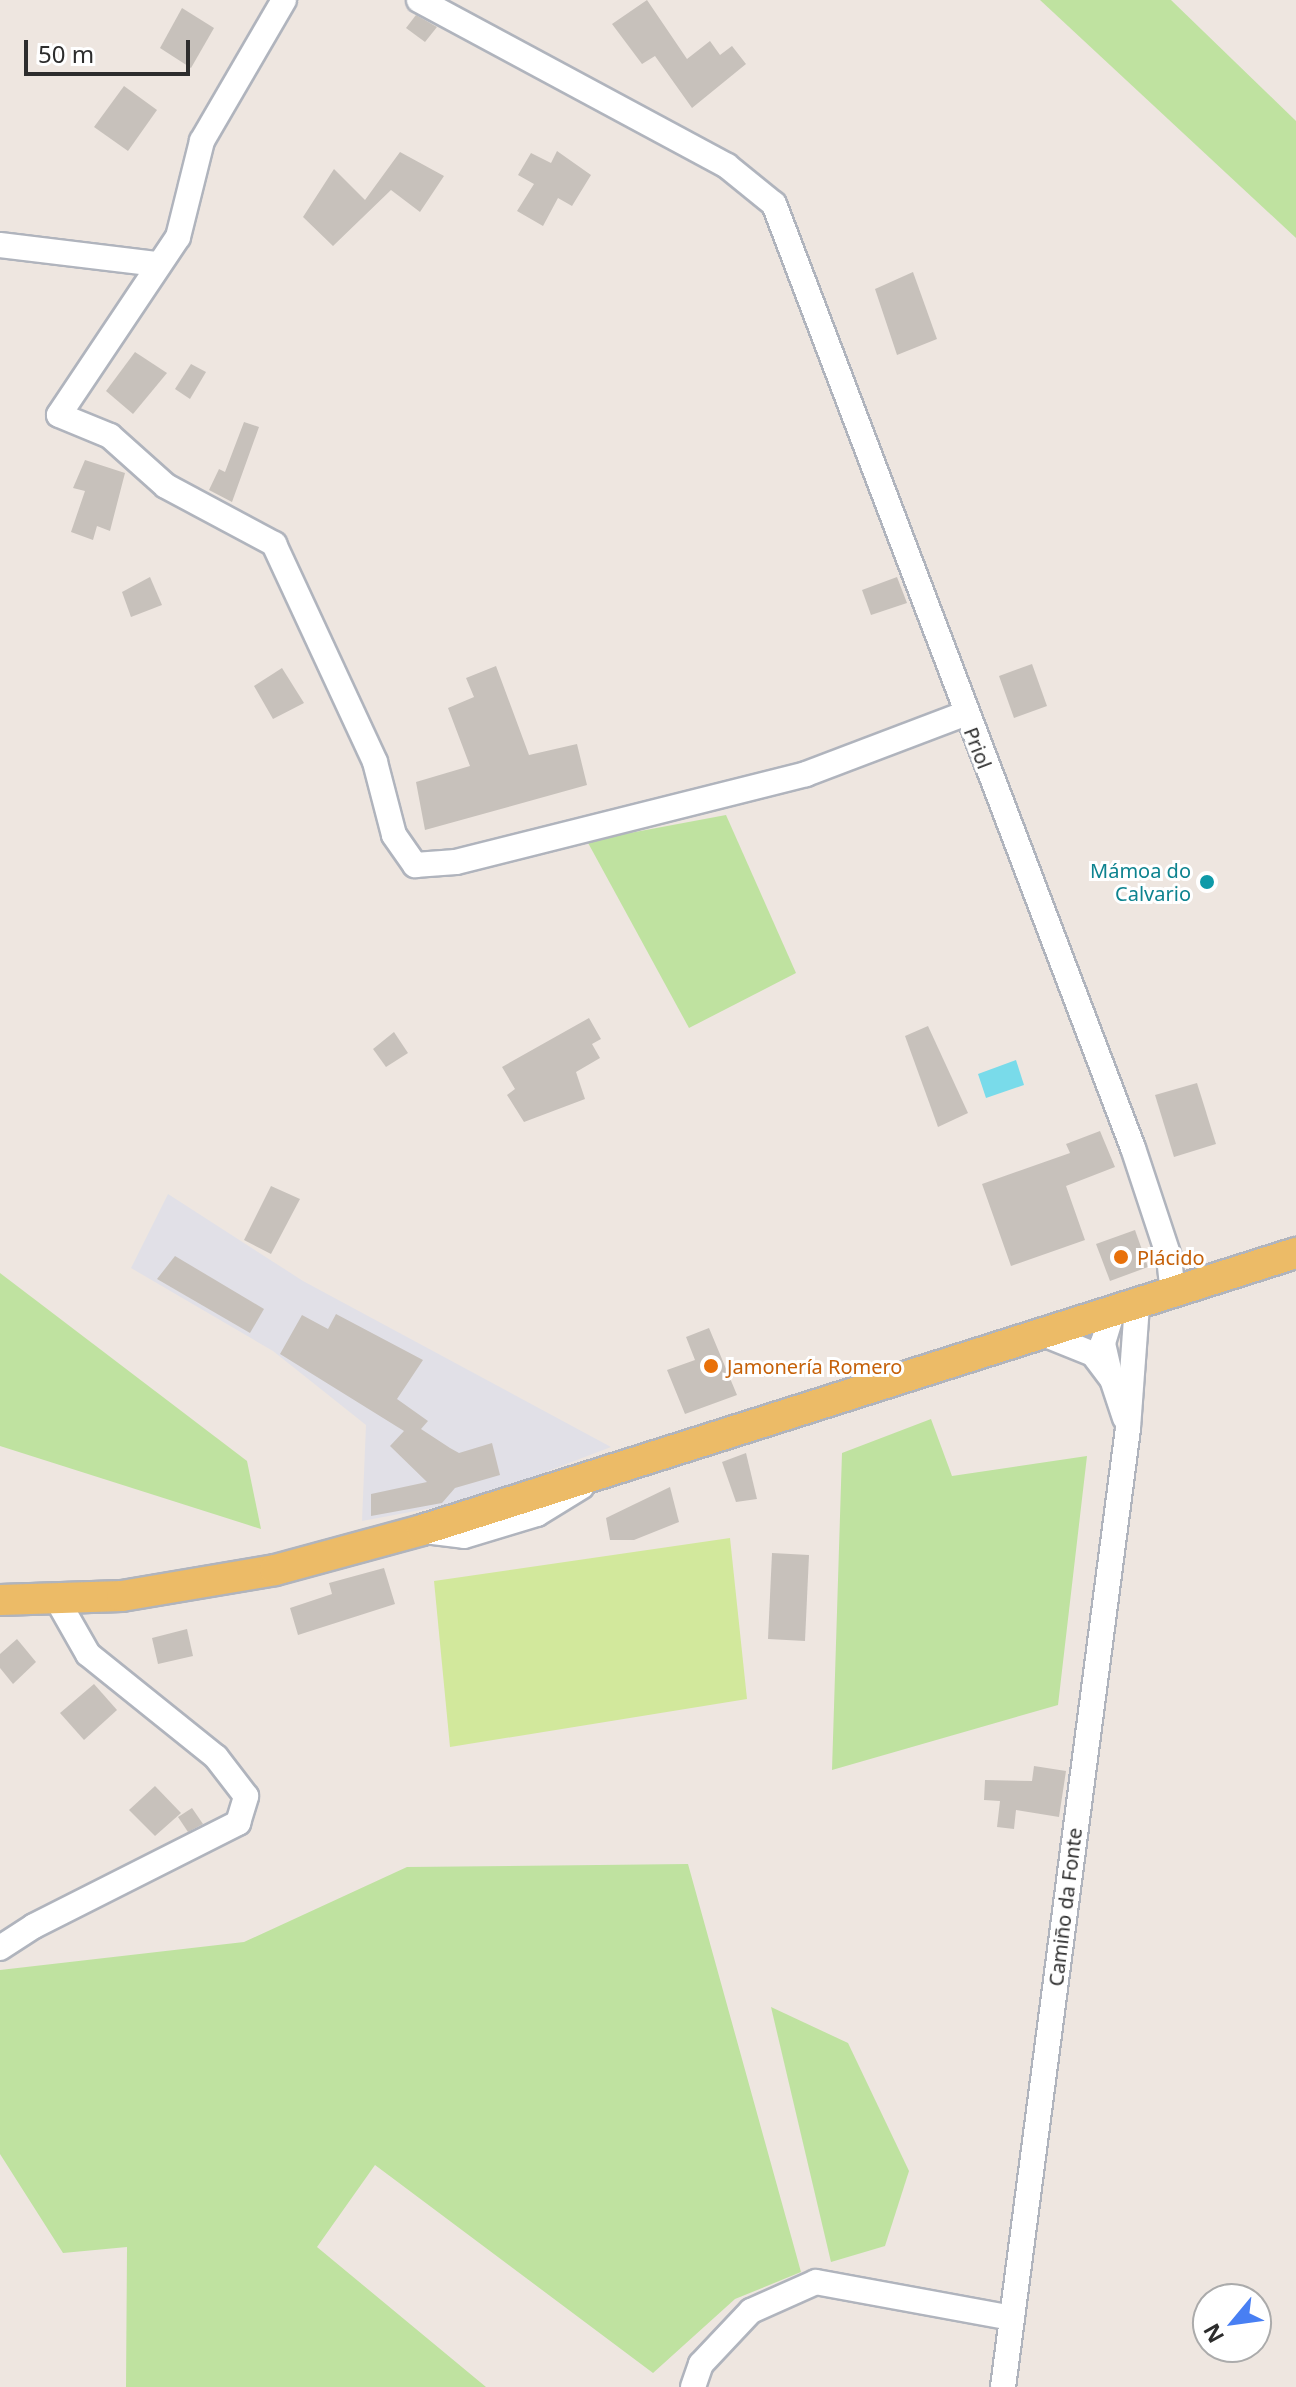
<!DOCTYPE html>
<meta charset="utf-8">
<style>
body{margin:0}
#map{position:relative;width:1296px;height:2387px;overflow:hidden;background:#eee6e0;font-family:"Noto Sans",sans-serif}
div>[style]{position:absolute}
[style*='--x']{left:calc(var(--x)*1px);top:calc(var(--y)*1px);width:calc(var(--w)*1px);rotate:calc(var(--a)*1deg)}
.industrial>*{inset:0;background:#e1e0e7}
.green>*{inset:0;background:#bfe2a0}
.pitch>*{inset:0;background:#d2e89c}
.water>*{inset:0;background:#79dbea}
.building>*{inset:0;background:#c7c1bb}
.roads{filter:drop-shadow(2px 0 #b0b4bd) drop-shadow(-2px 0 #b0b4bd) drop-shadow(0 2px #b0b4bd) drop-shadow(0 -2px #b0b4bd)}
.minor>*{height:24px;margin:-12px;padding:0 12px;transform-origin:12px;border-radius:12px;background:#fff}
.major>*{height:30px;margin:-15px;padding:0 15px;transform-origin:15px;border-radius:15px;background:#ecbb67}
.dots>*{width:22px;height:22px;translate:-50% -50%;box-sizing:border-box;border:4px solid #fff;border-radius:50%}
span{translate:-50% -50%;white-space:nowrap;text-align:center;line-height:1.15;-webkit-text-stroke:6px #fff;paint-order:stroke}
.street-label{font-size:20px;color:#2d2d2d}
.culture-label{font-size:20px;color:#0d838f}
.right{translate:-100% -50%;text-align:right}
.food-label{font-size:20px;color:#c56008}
.left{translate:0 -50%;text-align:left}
.north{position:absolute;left:1192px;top:2283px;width:80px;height:80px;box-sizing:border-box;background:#fff;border:2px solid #ababab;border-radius:50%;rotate:241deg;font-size:22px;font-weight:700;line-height:32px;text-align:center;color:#2d2d2d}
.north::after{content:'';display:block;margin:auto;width:28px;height:36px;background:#487ff3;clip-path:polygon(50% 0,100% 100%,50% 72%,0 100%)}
.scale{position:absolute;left:24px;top:40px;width:166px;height:36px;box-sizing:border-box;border:4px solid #2d2d2d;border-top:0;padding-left:10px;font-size:24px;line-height:28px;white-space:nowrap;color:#2d2d2d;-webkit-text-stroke:6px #fff;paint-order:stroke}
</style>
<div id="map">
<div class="industrial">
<div style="clip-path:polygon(168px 1194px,303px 1281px,611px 1447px,469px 1501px,362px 1521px,366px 1425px,273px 1351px,131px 1268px)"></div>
</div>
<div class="green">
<div style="clip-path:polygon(1040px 0,1171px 0,1296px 121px,1296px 238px)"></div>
<div style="clip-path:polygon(726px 815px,796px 973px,689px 1028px,587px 841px)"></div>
<div style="clip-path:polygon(0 1273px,247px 1461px,261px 1529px,0 1446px)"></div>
<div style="clip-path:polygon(931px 1419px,952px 1476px,1087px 1456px,1058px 1705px,832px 1770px,842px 1453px)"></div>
<div style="clip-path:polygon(688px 1864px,801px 2272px,735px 2299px,653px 2373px,375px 2165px,317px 2247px,486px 2387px,126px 2387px,127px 2247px,63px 2253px,0 2154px,0 1970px,244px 1942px,407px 1867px)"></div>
<div style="clip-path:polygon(771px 2007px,848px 2043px,909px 2171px,885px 2246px,831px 2262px)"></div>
</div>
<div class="pitch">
<div style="clip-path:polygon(730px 1538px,747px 1699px,450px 1747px,434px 1581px)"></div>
</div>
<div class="water">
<div style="clip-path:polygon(1016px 1060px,1024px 1085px,986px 1098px,978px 1074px)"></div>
</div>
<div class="building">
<div style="clip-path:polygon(647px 0,687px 59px,710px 41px,720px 55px,732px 46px,746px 64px,692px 108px,655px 56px,642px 64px,612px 24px)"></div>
<div style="clip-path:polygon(182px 8px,214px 28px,191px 68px,160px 48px)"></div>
<div style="clip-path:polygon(416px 15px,437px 27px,425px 42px,406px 28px)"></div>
<div style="clip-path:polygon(124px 86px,157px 110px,128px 151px,94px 127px)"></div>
<div style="clip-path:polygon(557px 151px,591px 175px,572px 206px,558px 198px,543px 226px,517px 211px,534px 184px,518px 175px,531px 153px,551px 163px)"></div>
<div style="clip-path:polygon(400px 152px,444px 176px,420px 212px,391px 190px,333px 246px,303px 217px,334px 169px,365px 200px)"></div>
<div style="clip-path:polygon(913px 272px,937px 339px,897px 355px,875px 289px)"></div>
<div style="clip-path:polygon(135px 352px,167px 373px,133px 414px,106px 391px)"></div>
<div style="clip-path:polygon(191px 364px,206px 372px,190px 399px,175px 389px)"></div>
<div style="clip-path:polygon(244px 422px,259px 427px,232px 502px,209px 490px,219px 469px,225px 472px)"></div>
<div style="clip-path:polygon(85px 460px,125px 473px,110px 531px,97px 526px,93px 540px,71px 532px,85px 491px,73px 488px)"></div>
<div style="clip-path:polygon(150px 577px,162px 605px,131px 617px,122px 592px)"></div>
<div style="clip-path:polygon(897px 577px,907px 603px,871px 615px,862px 590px)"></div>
<div style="clip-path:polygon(1032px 664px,1047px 706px,1014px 718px,999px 676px)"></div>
<div style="clip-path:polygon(496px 666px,529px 755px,577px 744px,587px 785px,425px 830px,416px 782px,470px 766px,448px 708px,474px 697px,466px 678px)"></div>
<div style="clip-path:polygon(282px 668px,304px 703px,273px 719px,254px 686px)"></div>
<div style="clip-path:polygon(589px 1018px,601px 1039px,592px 1044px,600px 1058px,576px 1072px,585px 1099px,524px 1122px,507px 1095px,515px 1089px,502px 1067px)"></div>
<div style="clip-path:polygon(928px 1026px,968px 1113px,938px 1127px,905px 1036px)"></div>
<div style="clip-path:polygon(394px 1032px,408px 1053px,386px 1067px,373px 1049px)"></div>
<div style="clip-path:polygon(1197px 1083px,1216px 1144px,1174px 1157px,1155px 1095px)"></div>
<div style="clip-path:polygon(1100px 1131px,1115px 1167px,1066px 1186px,1085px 1240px,1011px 1266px,982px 1184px,1070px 1153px,1066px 1144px)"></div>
<div style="clip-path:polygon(271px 1186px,300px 1199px,271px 1254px,244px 1240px)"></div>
<div style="clip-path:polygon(1135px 1230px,1148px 1267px,1110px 1281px,1096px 1244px)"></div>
<div style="clip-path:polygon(175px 1256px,264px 1309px,250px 1333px,157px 1279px)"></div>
<div style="clip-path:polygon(336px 1314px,423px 1360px,397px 1399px,428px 1421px,421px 1429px,450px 1448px,459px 1453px,492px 1443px,500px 1475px,455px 1488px,442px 1503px,371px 1516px,371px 1494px,427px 1482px,390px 1446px,404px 1431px,280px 1354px,302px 1315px,328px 1329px)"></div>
<div style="clip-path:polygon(709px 1328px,737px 1395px,685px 1414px,667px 1370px,695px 1360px,686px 1337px)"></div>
<div style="clip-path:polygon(746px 1453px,757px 1499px,736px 1502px,722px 1462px)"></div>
<div style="clip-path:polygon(670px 1487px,679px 1522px,634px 1540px,610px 1540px,606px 1518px)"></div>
<div style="clip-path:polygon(772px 1553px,809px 1555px,805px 1641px,768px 1639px)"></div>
<div style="clip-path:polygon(384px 1568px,395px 1604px,298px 1635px,290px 1608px,332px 1594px,329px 1583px)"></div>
<div style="clip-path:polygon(187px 1629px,193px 1656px,158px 1664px,152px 1638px)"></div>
<div style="clip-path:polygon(17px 1639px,36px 1662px,13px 1684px,0 1668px,0 1654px)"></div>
<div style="clip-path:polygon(94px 1684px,117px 1710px,84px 1740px,60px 1713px)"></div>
<div style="clip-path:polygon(1034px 1766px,1066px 1771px,1059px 1817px,1016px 1810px,1014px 1829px,997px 1827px,1000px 1801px,984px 1800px,985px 1780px,1032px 1781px)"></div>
<div style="clip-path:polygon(155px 1786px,181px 1813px,155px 1836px,129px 1810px)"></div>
<div style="clip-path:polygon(192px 1808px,203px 1824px,188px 1832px,178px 1817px)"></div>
</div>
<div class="roads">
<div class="minor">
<div style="--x:284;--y:0;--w:163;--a:120.2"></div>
<div style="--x:202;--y:141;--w:99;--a:104"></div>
<div style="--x:178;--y:237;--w:214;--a:123.8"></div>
<div style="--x:59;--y:415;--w:55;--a:22.4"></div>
<div style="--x:110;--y:436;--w:75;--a:41.8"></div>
<div style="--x:166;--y:486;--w:123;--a:28.2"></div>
<div style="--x:274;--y:544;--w:240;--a:65.1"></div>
<div style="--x:375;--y:762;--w:75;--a:75.4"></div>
<div style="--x:394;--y:835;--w:37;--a:55"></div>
<div style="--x:415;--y:865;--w:41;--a:-4.2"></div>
<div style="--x:456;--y:862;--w:361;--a:-14.1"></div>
<div style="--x:806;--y:774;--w:169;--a:-20.8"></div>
<div style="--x:419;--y:0;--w:350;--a:28.3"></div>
<div style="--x:727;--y:166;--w:60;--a:39"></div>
<div style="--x:774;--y:204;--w:1010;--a:69.18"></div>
<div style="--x:1133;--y:1148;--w:115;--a:71.7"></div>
<div style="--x:1169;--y:1257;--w:37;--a:84"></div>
<div style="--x:0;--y:245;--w:159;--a:6.9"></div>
<div style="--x:1046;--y:1335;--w:51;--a:22"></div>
<div style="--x:1093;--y:1354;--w:31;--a:53"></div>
<div style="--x:1112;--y:1379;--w:41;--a:71.6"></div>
<div style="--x:1110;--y:1374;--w:32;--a:-103"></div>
<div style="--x:1103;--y:1343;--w:30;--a:-73"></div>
<div style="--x:425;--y:1531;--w:39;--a:7"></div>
<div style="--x:464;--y:1536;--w:76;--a:-16.8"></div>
<div style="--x:537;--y:1514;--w:52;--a:-31.5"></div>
<div style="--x:0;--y:1948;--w:40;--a:-32.9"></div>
<div style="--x:34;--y:1926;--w:229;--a:-26.8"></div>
<div style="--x:238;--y:1823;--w:28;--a:-73"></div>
<div style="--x:246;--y:1796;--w:49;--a:-127.6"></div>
<div style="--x:216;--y:1757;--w:164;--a:-141.2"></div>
<div style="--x:88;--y:1654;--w:64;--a:-119.7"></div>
<div style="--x:693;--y:2387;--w:24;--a:-71"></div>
<div style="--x:701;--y:2364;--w:73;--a:-46.7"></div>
<div style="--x:751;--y:2311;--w:71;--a:-24"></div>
<div style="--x:816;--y:2282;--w:199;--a:10.4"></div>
<div style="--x:1003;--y:2387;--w:967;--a:-82.57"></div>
<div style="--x:1128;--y:1428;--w:122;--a:-85.8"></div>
</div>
<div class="major">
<div style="--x:0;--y:1600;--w:122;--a:-1.9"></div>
<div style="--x:122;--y:1596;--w:155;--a:-9.6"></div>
<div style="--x:275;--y:1570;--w:152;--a:-15.2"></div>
<div style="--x:422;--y:1530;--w:917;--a:-17.59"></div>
</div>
</div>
<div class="dots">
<div style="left:1207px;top:882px;background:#0f9aa8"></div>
<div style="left:1121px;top:1257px;background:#e8710a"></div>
<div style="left:711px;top:1366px;background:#e8710a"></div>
</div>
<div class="street-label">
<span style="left:978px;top:748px;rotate:69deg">Priol</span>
<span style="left:1065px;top:1907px;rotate:-83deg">Camiño da Fonte</span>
</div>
<div class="culture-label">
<span class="right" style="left:1191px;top:882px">Mámoa do<br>Calvario</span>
</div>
<div class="food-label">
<span class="left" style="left:1137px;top:1257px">Plácido</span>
<span class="left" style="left:727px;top:1366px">Jamonería Romero</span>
</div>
<div class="north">N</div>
<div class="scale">50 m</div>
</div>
